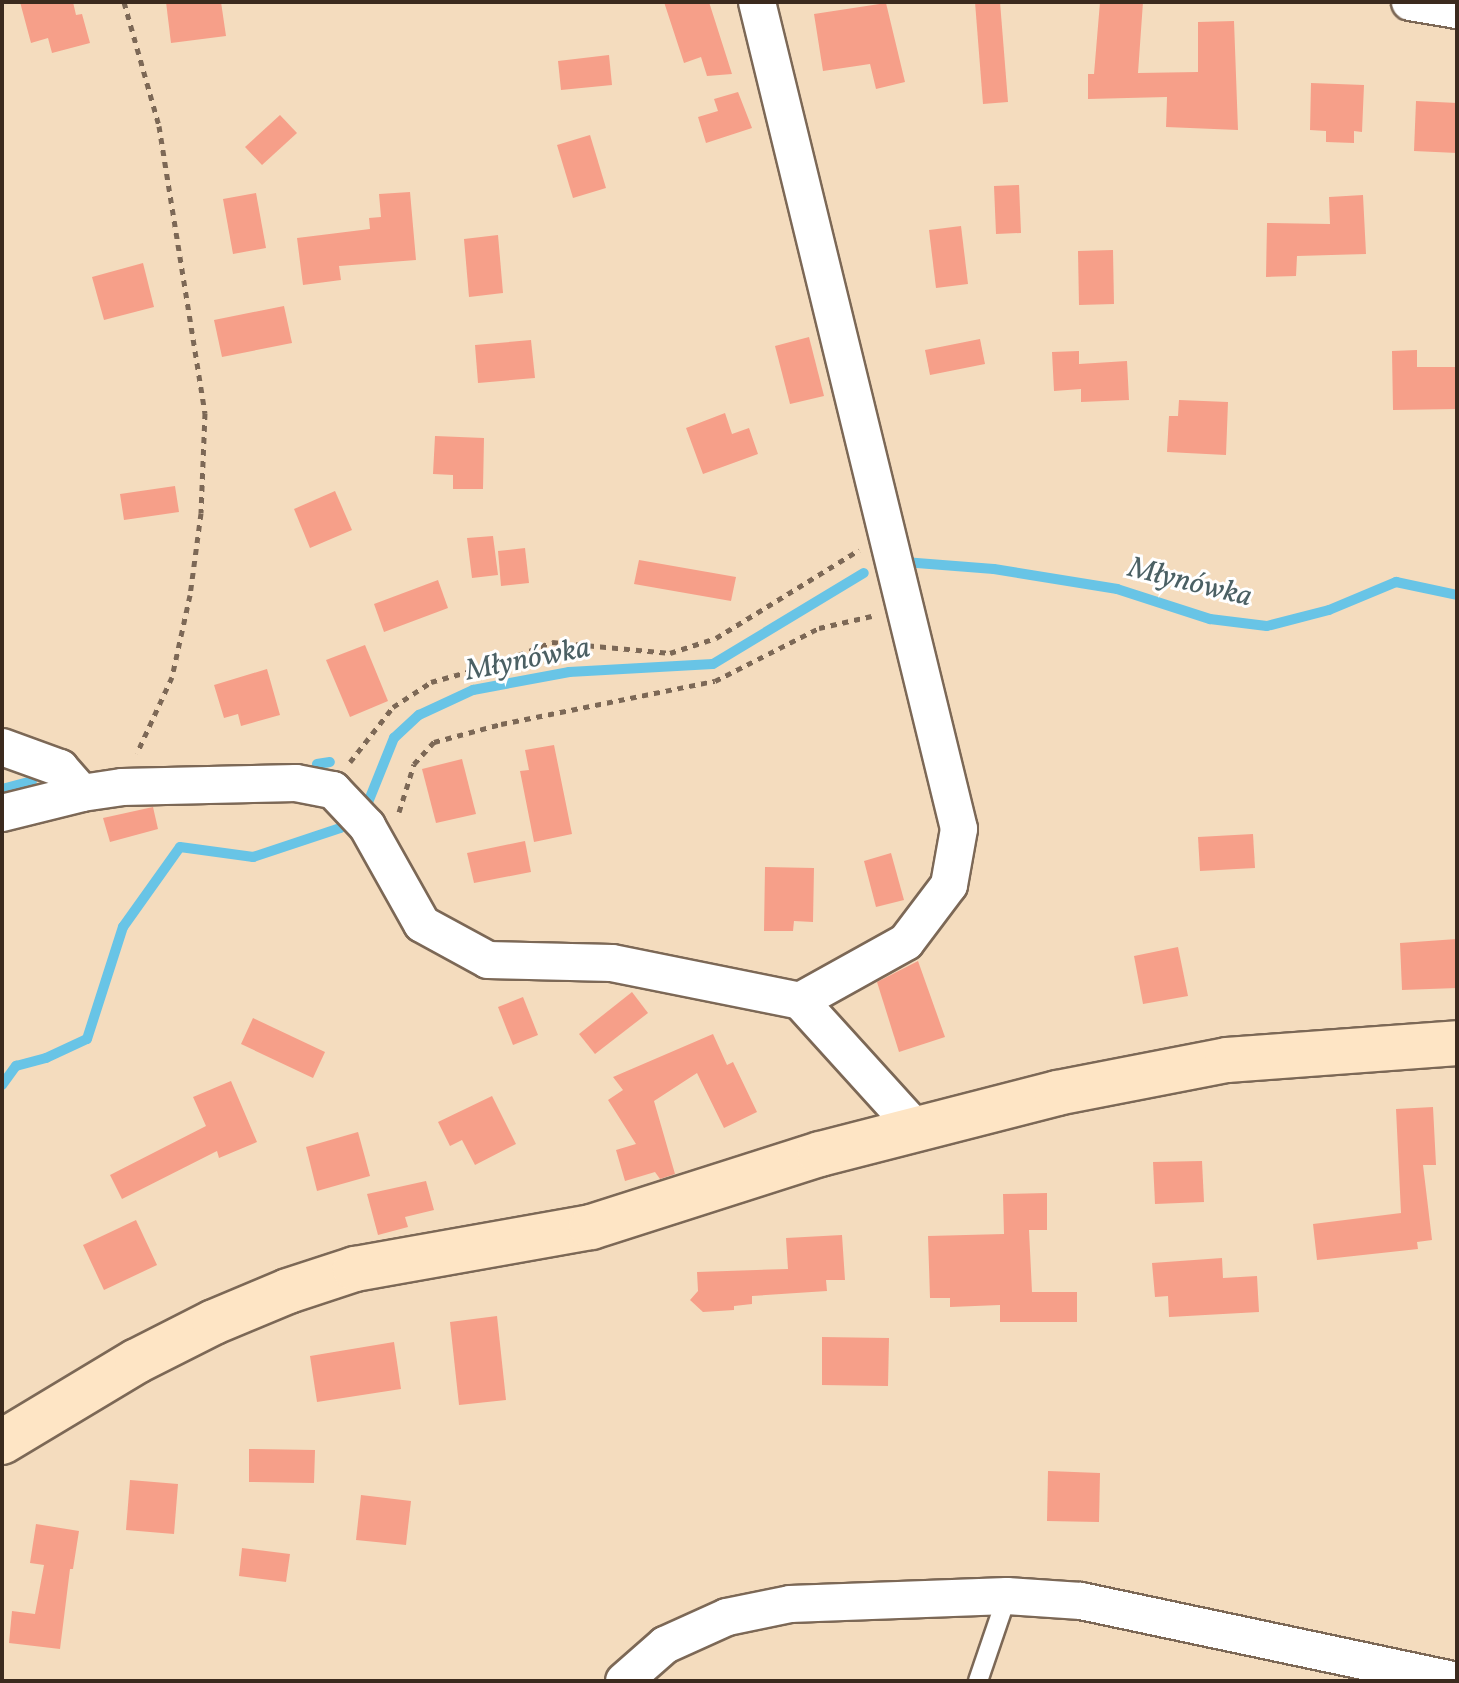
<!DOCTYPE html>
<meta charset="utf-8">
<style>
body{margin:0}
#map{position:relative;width:1459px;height:1683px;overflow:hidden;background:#f4dcbe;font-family:Vollkorn,serif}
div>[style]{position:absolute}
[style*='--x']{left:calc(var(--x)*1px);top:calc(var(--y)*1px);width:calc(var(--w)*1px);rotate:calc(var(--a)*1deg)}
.stream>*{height:10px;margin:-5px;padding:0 5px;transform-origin:5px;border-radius:5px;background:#68c4e6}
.building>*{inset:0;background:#f69f89}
.path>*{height:5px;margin-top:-2.5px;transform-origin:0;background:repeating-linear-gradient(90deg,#7c6856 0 6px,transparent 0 12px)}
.roads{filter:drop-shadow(2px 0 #7c6856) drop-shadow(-2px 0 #7c6856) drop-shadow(0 2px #7c6856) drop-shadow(0 -2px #7c6856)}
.lane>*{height:18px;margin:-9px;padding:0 9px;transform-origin:9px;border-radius:9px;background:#fff}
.street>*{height:36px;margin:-18px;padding:0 18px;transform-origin:18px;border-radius:18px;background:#fff}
.secondary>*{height:44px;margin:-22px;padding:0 22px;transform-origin:22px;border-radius:22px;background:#fee5c5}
span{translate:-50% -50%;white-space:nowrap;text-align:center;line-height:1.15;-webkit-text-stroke:6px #fff;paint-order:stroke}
.water-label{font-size:30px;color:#4b6064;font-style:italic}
.frame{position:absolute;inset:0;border:4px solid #3b2a1e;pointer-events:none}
</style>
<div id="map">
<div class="stream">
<div style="--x:904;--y:562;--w:90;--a:4.4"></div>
<div style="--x:994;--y:569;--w:125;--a:9.2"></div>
<div style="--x:1117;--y:589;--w:98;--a:17.9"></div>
<div style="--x:1210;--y:619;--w:57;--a:7"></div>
<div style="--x:1267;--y:626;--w:64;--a:-14.5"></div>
<div style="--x:1329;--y:610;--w:73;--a:-22.7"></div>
<div style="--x:1396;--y:582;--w:62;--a:12"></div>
<div style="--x:317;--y:764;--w:13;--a:-9"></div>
<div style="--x:2;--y:789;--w:31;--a:-15"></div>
<div style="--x:2;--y:1085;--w:24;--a:-54"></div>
<div style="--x:16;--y:1066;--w:31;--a:-15"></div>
<div style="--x:46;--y:1058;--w:45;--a:-24.9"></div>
<div style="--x:87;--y:1039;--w:118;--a:-72.2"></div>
<div style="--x:123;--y:927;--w:98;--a:-54.5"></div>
<div style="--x:180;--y:847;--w:74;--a:7.8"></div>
<div style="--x:253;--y:857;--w:92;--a:-18.4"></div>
<div style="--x:340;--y:828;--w:31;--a:-36"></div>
<div style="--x:365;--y:810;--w:78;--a:-68.1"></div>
<div style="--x:394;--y:738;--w:34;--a:-43"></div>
<div style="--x:419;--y:715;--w:60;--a:-24.8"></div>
<div style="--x:473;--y:690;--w:98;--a:-10.6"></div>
<div style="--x:569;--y:672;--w:144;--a:-3.2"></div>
<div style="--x:713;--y:664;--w:176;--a:-31.1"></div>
</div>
<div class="building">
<div style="clip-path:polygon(20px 2px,73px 2px,76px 15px,82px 14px,90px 43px,52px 53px,48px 38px,31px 43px)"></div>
<div style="clip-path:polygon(166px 2px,221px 2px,226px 36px,171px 43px)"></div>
<div style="clip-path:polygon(664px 2px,709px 2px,732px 74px,707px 76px,701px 57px,684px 63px)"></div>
<div style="clip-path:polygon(975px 2px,1000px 2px,1008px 102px,983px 104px)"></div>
<div style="clip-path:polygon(1100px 2px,1143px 2px,1138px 73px,1198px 72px,1198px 22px,1234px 21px,1238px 130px,1166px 127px,1167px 97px,1088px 99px,1088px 74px,1094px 74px)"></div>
<div style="clip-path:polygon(886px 3px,905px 82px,876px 89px,870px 64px,823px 71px,814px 14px)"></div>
<div style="clip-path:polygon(609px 55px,612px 85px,561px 90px,558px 61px)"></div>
<div style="clip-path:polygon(1311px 83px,1364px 85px,1362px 132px,1354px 131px,1354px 143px,1326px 142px,1326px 131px,1310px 130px)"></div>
<div style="clip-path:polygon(738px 92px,752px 128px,706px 143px,698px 117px,718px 111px,714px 99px)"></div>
<div style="clip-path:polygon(1416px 101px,1457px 103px,1457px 153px,1414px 151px)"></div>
<div style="clip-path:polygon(280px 115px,297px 133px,262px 165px,245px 147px)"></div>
<div style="clip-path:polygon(590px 135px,606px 188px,573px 198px,557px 145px)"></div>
<div style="clip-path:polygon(1019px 185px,1021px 233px,996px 234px,994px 186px)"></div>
<div style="clip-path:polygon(410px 192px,416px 260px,339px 266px,341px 280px,303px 285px,297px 238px,370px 229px,369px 218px,381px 217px,379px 194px)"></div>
<div style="clip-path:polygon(256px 193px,266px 248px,233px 254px,223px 199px)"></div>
<div style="clip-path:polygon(1363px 195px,1366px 254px,1297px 256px,1296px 276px,1266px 277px,1267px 223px,1330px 224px,1329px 197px)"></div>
<div style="clip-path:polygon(961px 226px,968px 284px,936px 288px,929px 230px)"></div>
<div style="clip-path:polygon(498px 235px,503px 293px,469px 297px,464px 239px)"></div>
<div style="clip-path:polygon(1113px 250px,1114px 304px,1079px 305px,1078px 251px)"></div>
<div style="clip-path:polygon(143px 263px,154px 307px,104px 320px,92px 277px)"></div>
<div style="clip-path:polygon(284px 306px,292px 343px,222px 357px,214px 320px)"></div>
<div style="clip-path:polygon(809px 337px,824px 396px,790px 404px,775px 346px)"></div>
<div style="clip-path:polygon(980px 339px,985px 364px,930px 375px,925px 350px)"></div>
<div style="clip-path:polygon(531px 340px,535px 378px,478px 383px,475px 345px)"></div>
<div style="clip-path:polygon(1417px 350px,1417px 367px,1457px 367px,1457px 409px,1393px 410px,1392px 351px)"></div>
<div style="clip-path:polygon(1079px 351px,1079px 364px,1127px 361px,1129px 400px,1081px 402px,1081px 389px,1054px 391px,1052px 352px)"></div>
<div style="clip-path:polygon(1179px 400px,1228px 402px,1226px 455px,1167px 452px,1169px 416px,1178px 416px)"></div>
<div style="clip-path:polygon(725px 413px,732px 434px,749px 428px,758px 454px,703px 474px,686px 428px)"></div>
<div style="clip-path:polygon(435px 436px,484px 438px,483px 489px,453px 489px,453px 475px,433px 474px)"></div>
<div style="clip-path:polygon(175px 486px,179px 512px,124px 520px,120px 494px)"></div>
<div style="clip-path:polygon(335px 491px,352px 530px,310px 548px,294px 509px)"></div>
<div style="clip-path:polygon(493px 536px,498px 575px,472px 578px,467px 538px)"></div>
<div style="clip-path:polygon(525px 548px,529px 583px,501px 586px,498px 551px)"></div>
<div style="clip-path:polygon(639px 560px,736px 577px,731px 601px,634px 584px)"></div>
<div style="clip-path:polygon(438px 580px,448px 608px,384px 632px,374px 604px)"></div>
<div style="clip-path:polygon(365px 645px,388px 701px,350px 717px,326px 660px)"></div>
<div style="clip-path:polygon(267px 669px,280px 715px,241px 726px,238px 714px,224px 718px,214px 685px)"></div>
<div style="clip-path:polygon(554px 745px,572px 834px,534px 842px,520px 771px,529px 770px,525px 750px)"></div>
<div style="clip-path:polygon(462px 759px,476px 814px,436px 823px,422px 769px)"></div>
<div style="clip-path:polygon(153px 807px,158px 829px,110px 842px,103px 818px)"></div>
<div style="clip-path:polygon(1253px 834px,1255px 868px,1200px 871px,1198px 837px)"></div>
<div style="clip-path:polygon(525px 841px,531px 872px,474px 883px,467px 853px)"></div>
<div style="clip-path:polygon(891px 853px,904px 900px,876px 907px,864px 861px)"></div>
<div style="clip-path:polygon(765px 867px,814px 868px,813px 922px,794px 921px,793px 931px,764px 931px)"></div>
<div style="clip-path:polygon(1457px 939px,1457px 988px,1402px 990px,1400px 943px)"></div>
<div style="clip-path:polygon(1178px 947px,1188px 996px,1143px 1004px,1134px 956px)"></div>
<div style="clip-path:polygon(918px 961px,945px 1037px,899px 1052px,877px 982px)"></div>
<div style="clip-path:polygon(632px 992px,648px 1013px,595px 1054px,579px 1034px)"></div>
<div style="clip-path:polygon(523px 997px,538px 1035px,513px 1045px,498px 1007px)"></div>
<div style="clip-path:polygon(253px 1018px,325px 1052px,313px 1078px,241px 1044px)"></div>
<div style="clip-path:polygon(713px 1034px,727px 1065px,733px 1062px,757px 1112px,724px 1128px,697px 1073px,654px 1101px,675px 1174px,660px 1179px,655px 1172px,625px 1181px,616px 1150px,636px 1144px,608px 1100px,623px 1090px,613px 1077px)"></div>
<div style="clip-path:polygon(231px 1081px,257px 1142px,219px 1158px,217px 1151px,122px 1199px,110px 1175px,206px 1126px,193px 1097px)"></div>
<div style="clip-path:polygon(492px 1096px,516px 1144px,475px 1165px,462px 1140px,450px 1146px,438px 1122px)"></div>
<div style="clip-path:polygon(1433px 1107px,1436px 1165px,1423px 1165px,1432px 1240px,1417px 1242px,1418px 1249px,1317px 1260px,1313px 1224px,1401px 1213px,1396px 1109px)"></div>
<div style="clip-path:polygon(358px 1132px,370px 1176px,317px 1191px,306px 1147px)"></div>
<div style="clip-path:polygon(1202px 1161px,1204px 1202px,1155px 1204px,1153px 1162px)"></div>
<div style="clip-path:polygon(426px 1181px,434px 1210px,405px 1217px,408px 1227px,378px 1235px,367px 1194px)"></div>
<div style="clip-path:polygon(1047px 1193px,1047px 1230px,1029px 1230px,1032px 1292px,1077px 1292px,1077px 1322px,1000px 1322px,1000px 1305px,950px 1307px,950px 1298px,930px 1298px,928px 1236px,1004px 1234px,1003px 1194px)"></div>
<div style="clip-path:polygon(136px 1220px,157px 1265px,104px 1290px,83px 1245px)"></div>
<div style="clip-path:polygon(842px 1235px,845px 1280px,826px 1280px,827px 1291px,752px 1296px,752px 1304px,734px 1306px,734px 1310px,703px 1312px,690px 1300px,698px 1291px,697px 1272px,788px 1269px,786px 1238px)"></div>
<div style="clip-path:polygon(1222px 1258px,1223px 1278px,1257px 1276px,1259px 1312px,1169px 1317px,1168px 1296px,1155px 1297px,1152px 1263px)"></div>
<div style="clip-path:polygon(497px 1316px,506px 1400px,459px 1405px,450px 1322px)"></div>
<div style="clip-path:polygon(822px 1337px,889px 1338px,888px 1386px,822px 1385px)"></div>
<div style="clip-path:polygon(394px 1342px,401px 1389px,317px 1402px,310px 1356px)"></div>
<div style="clip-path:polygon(249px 1449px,315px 1450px,314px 1483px,249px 1482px)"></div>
<div style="clip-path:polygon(1048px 1471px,1100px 1473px,1099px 1522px,1047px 1521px)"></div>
<div style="clip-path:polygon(130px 1480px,178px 1484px,174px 1534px,126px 1530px)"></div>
<div style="clip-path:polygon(361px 1495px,411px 1501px,406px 1545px,356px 1540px)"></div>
<div style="clip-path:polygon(36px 1524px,79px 1531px,73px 1569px,70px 1569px,60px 1649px,9px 1643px,12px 1611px,35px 1614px,44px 1565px,30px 1563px)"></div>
<div style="clip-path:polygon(242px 1548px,290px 1554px,286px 1582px,239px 1576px)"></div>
</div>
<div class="path">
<div style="--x:124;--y:2;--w:129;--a:74.2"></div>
<div style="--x:159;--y:126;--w:291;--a:80.9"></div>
<div style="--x:205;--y:413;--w:100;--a:92.3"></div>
<div style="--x:201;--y:513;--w:83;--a:97.6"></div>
<div style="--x:190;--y:595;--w:84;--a:102.4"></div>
<div style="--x:172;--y:677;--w:84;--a:114.7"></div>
<div style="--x:350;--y:762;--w:70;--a:-52"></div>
<div style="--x:393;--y:707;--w:45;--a:-33.3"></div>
<div style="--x:431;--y:682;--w:67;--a:-15.5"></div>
<div style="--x:496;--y:664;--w:60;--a:-21.4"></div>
<div style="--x:552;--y:642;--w:119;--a:5.3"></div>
<div style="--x:670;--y:653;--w:48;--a:-18.1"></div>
<div style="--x:716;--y:638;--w:168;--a:-31.6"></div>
<div style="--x:399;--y:812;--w:50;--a:-72.6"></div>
<div style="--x:414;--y:764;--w:30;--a:-48"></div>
<div style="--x:434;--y:742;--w:69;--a:-15"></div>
<div style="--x:501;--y:724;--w:218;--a:-11.4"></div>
<div style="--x:715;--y:681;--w:117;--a:-27"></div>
<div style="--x:819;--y:628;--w:54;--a:-12.8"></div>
</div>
<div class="roads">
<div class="lane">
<div style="--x:978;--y:1681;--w:90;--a:-71.2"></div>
</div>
<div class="street">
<div style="--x:757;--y:2;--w:851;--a:76.27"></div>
<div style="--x:959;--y:829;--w:57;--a:100.1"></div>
<div style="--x:949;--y:885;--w:71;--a:127"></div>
<div style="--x:906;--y:942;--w:121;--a:150.9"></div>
<div style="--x:800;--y:1001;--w:171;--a:47.8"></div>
<div style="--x:1410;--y:2;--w:48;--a:9.7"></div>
<div style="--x:2;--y:747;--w:62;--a:19.9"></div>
<div style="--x:60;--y:768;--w:33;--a:49"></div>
<div style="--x:82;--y:793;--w:40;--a:-8.5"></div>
<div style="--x:122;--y:787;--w:174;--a:-1.3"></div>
<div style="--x:296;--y:783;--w:38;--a:11"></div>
<div style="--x:333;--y:790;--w:50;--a:46.6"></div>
<div style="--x:367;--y:826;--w:112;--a:60.7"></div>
<div style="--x:422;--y:924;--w:75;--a:28.6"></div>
<div style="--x:488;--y:960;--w:124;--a:1.4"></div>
<div style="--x:612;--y:963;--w:192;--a:11.4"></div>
<div style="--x:2;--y:813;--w:82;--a:-14"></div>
<div style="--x:624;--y:1681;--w:55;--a:-41.3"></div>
<div style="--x:665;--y:1645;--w:68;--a:-24.3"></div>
<div style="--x:727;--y:1617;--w:64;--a:-11.7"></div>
<div style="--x:790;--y:1604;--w:217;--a:-2.1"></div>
<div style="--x:1007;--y:1596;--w:74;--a:3.9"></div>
<div style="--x:1081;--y:1601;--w:384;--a:12"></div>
</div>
<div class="secondary">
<div style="--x:2;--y:1442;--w:157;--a:-31"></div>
<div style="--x:137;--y:1361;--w:86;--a:-26.9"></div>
<div style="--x:214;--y:1322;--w:80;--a:-22.7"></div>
<div style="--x:288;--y:1291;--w:71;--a:-18.2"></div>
<div style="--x:355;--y:1269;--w:240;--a:-10.1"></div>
<div style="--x:591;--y:1227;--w:240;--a:-17.7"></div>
<div style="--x:820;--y:1154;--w:245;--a:-14.4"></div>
<div style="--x:1057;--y:1093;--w:173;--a:-11"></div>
<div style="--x:1227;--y:1060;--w:231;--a:-4.2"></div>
</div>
</div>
<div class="water-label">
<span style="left:1190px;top:583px;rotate:14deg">Młynówka</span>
<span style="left:528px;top:660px;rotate:-11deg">Młynówka</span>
</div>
<div class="frame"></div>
</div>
